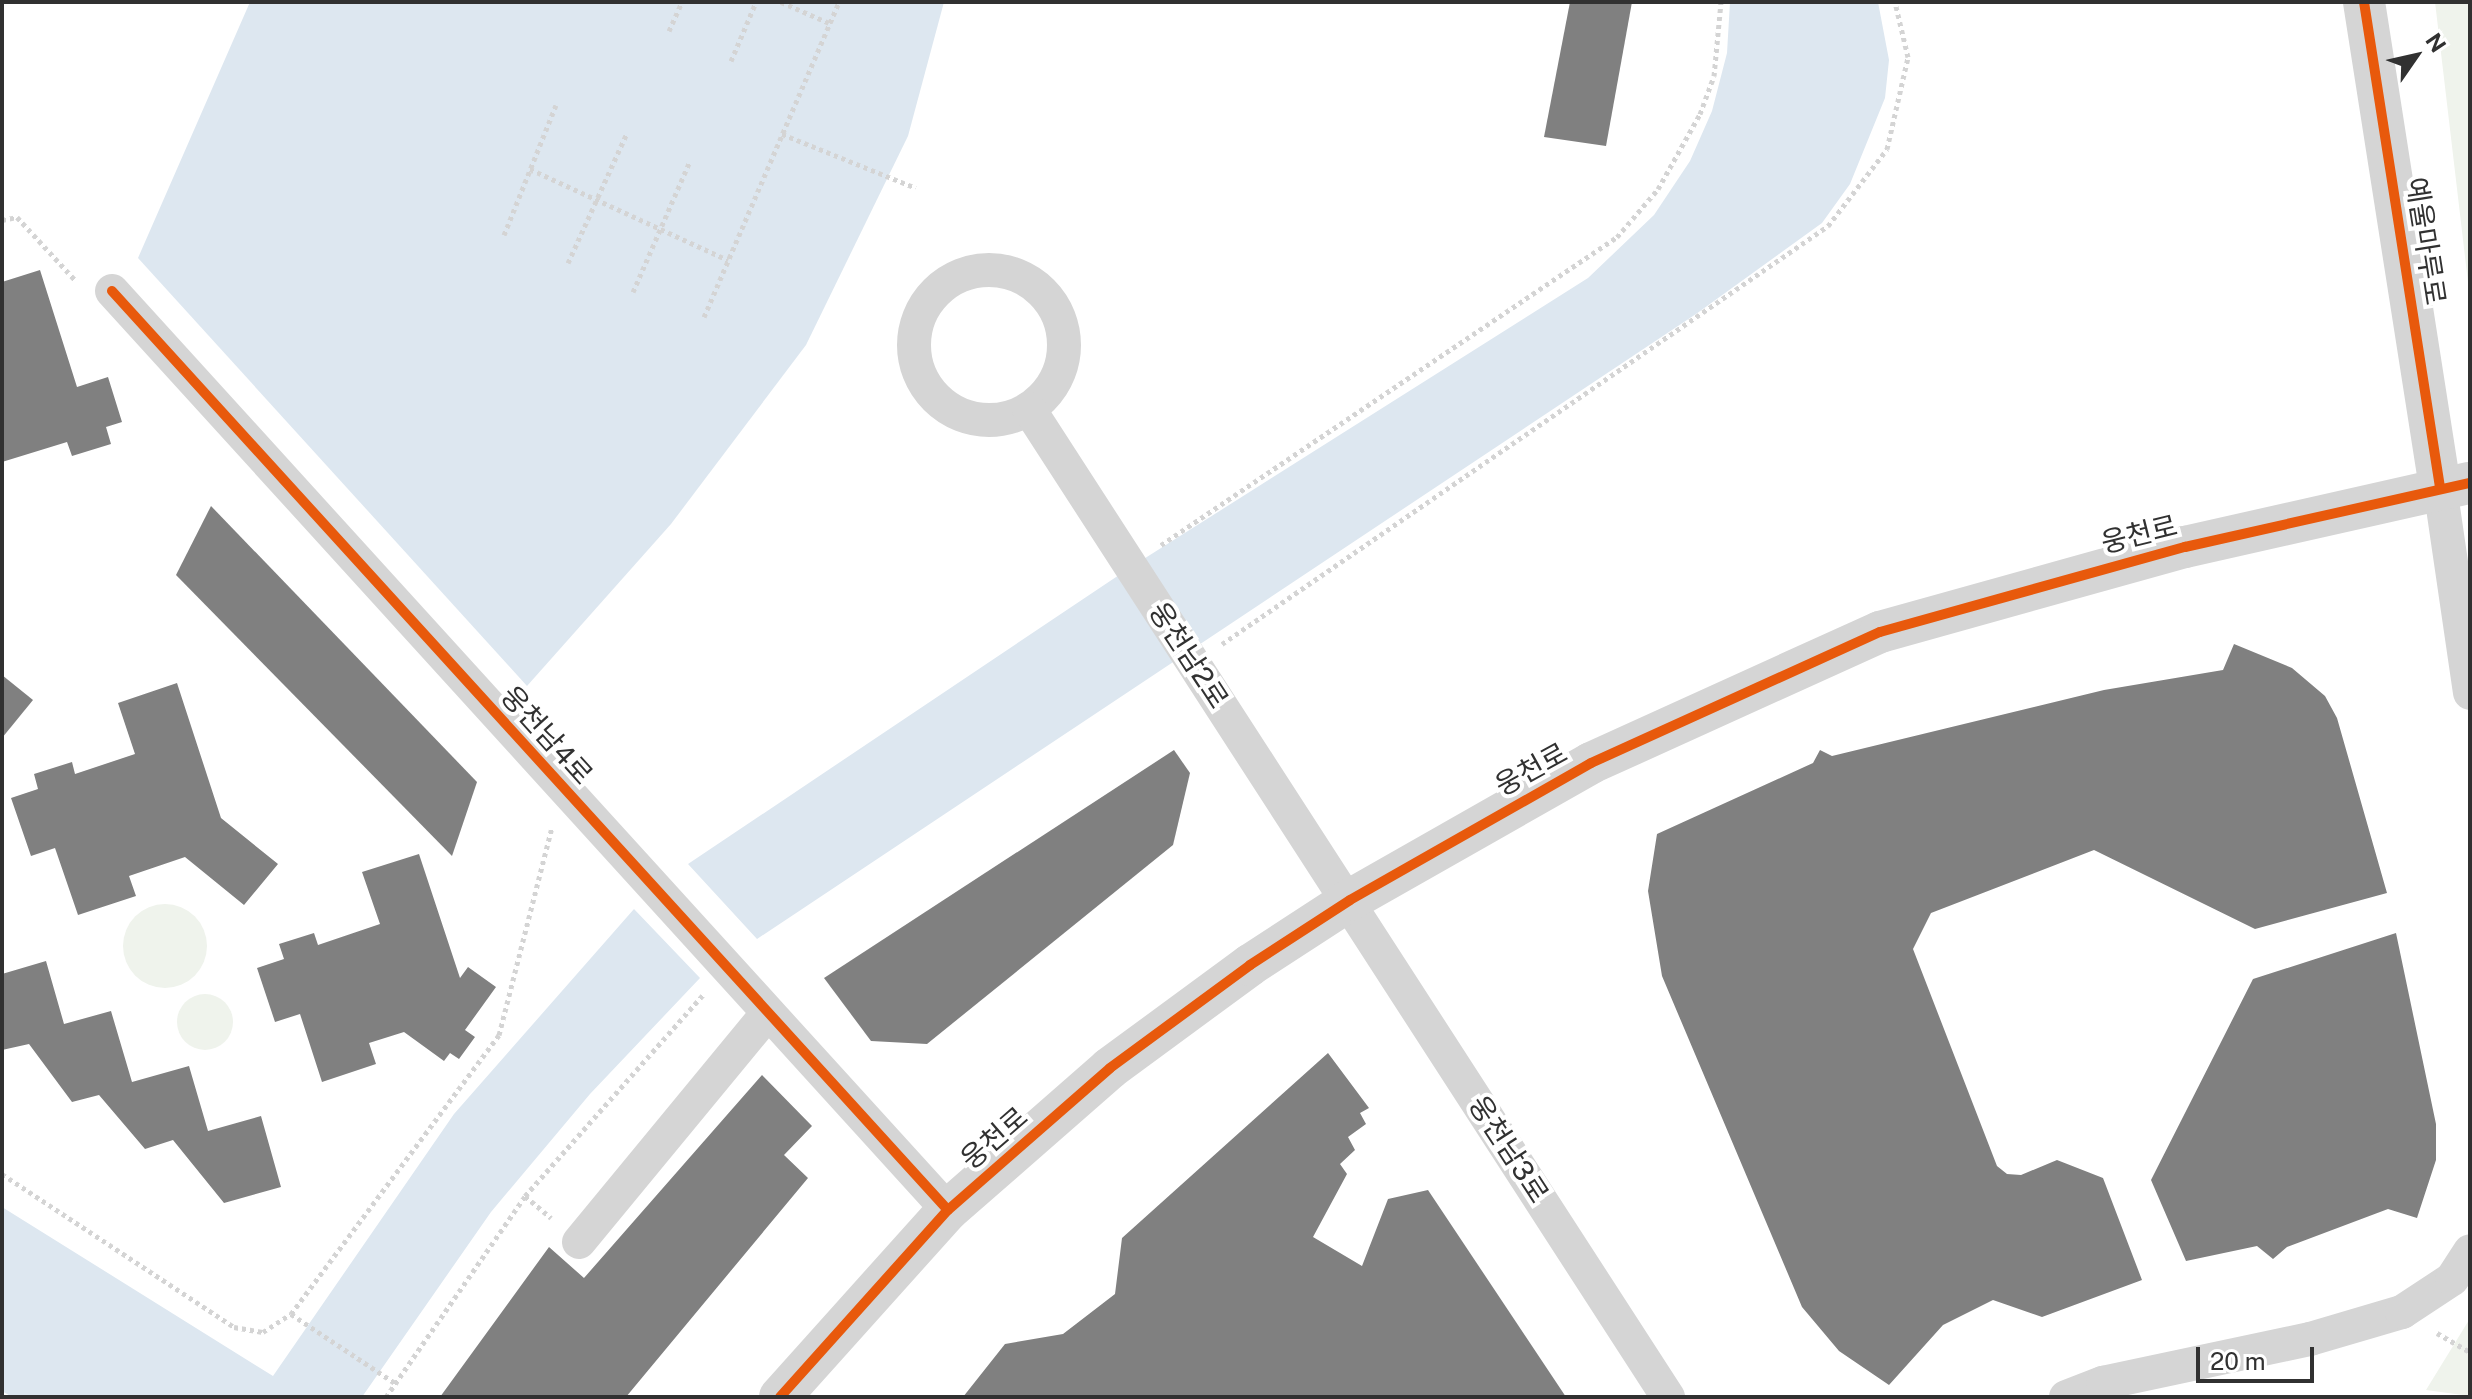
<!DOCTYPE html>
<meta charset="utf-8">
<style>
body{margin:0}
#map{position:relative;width:2472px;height:1399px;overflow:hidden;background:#fff;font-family:"Public Sans","Noto Sans KR",sans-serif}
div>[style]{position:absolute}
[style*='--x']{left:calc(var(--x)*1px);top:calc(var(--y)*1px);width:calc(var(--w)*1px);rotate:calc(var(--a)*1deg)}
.green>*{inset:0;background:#eff3ec}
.round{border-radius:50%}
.water>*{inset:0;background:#dde7f0}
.building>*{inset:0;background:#808080}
.path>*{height:5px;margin-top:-2.5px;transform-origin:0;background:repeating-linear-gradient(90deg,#d4d4d4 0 4px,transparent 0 8px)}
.minor>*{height:34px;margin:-17px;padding:0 17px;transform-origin:17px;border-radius:17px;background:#d5d5d5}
.minor>.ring{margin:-17px;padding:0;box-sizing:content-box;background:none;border:34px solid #d5d5d5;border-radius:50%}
.tertiary>*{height:42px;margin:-21px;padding:0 21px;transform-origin:21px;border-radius:21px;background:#d5d5d5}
.cycleway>*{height:10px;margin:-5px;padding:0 5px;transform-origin:5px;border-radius:5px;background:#e8590c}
span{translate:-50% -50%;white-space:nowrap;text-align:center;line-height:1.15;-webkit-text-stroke:8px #fff;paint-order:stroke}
.street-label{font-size:28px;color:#313131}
.frame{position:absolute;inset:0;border:4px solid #313131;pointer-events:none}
.north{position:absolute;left:2376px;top:16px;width:80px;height:80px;-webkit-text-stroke:6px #fff;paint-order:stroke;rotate:56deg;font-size:22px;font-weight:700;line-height:32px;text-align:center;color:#313131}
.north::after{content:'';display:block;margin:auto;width:28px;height:36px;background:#313131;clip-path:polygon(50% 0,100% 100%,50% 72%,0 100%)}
.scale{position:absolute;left:2196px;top:1347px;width:118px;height:36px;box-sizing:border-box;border:4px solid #313131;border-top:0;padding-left:10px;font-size:24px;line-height:28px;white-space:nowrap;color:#313131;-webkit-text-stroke:6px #fff;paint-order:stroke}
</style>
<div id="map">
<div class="green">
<div style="clip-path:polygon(2435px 2px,2470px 2px,2470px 300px,2470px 299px)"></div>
<div class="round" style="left:123px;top:904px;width:84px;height:84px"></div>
<div class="round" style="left:177px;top:994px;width:56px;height:56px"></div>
<div style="clip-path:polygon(2470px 1316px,2470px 1396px,2426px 1390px,2469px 1320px)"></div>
</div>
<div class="water">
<div style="clip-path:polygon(250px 2px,944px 2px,908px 136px,806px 345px,671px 524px,527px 686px,138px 258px)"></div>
<div style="clip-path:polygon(1730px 2px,1878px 2px,1889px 60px,1885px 98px,1850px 184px,1822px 223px,1696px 314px,757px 939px,688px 864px,1131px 567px,1588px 278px,1654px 215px,1690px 161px,1712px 111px,1727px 53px)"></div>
<div style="clip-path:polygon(634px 909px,700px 978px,590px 1094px,491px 1212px,362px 1397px,12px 1397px,2px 1391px,2px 1207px,273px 1376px,454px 1114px)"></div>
</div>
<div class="building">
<div style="clip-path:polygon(1570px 2px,1632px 2px,1606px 146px,1544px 137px)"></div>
<div style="clip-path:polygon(40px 270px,77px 387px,108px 377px,122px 422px,106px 427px,111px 444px,72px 456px,67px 442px,2px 462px,2px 282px)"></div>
<div style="clip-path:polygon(211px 506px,477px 782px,452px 856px,176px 575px)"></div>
<div style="clip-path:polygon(2234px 644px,2292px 668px,2325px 696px,2337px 718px,2387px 893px,2255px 929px,2094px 850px,1931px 913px,1913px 949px,1997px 1166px,2007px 1174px,2021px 1175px,2057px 1160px,2103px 1178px,2142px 1280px,2042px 1317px,1993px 1300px,1943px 1325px,1889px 1385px,1839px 1351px,1802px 1307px,1662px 976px,1648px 891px,1657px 834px,1813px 763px,1820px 750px,1832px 756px,2104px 690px,2223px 670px)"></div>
<div style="clip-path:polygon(2px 675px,33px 700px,2px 738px)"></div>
<div style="clip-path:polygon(177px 683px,221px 818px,278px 864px,244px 905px,185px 857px,129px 876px,136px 896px,78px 915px,55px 848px,31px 856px,11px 798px,38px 789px,34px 774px,72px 762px,75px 774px,135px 754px,118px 703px)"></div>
<div style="clip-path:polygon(1174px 750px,1190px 773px,1173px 845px,927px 1044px,871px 1041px,824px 978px)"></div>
<div style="clip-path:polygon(419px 854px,460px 978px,468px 967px,496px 987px,465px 1030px,475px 1037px,459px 1059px,450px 1053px,444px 1061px,404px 1032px,369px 1043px,376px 1064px,322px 1082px,300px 1014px,275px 1022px,257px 968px,284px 959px,279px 944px,314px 933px,318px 945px,380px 924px,362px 872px)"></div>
<div style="clip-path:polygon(2396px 933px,2436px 1124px,2436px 1160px,2417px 1218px,2388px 1209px,2287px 1247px,2273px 1259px,2257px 1246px,2186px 1261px,2151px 1180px,2253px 979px)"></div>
<div style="clip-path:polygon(46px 961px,64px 1024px,111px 1011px,132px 1082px,189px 1066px,208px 1131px,261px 1116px,281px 1187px,224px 1203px,173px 1140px,145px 1149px,99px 1095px,72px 1102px,29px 1044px,2px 1050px,2px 974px)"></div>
<div style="clip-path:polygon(1328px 1053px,1369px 1108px,1360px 1113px,1366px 1124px,1348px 1137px,1355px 1150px,1340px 1164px,1347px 1174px,1313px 1237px,1362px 1266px,1388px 1199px,1428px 1190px,1566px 1397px,963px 1397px,1005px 1344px,1063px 1334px,1115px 1294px,1122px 1238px)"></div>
<div style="clip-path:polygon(762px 1075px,812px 1126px,784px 1155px,808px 1178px,626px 1397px,440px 1397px,549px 1247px,584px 1278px)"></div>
</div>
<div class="path">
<div style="--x:781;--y:2;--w:52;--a:23.6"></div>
<div style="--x:669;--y:31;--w:32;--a:-66"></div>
<div style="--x:731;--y:61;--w:64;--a:-67"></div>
<div style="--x:782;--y:134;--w:144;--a:21.9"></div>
<div style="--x:530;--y:169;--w:218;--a:24.7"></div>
<div style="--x:2;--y:220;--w:15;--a:-11"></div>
<div style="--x:17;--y:217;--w:87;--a:47.3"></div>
<div style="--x:504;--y:235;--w:140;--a:-68.2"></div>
<div style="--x:568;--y:263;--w:141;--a:-65.6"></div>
<div style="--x:633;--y:292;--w:141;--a:-66.5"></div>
<div style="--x:704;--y:317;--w:343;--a:-66.8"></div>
<div style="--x:1161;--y:545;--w:550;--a:-34.04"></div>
<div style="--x:1617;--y:237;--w:63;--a:-49.5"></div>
<div style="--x:1658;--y:189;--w:86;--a:-60.8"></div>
<div style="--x:1700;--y:114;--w:40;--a:-69.8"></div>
<div style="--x:1714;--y:76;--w:74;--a:-84.6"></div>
<div style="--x:1222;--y:644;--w:736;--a:-34.6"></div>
<div style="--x:1828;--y:226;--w:97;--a:-52.5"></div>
<div style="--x:1887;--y:149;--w:94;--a:-77.1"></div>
<div style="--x:1908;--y:57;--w:57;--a:-103.3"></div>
<div style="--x:2;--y:1174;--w:278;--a:33.4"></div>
<div style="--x:234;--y:1327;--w:29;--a:10"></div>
<div style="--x:263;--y:1332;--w:33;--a:-33"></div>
<div style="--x:291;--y:1314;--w:125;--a:33.6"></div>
<div style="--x:525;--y:1196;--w:34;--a:40"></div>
<div style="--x:291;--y:1314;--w:348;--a:-53.3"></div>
<div style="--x:499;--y:1035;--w:215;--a:-75.7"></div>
<div style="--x:2437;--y:1333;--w:38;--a:30"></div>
<div style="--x:386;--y:1397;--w:244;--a:-55.3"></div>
<div style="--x:525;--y:1196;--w:270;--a:-48.5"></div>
</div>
<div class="minor">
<div class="ring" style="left:914px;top:270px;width:116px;height:116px"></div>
<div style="--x:112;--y:291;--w:1242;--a:47.71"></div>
<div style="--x:1029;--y:409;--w:1177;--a:57.11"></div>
<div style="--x:2440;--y:487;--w:208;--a:81.7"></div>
<div style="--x:579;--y:1242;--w:297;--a:-50.5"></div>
<div style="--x:2066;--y:1397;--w:40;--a:-21"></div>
<div style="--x:2103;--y:1383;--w:212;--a:-12"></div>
<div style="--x:2310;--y:1339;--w:96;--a:-16.4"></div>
<div style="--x:2402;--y:1312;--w:60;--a:-33.4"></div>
<div style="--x:2452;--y:1279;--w:33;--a:-57"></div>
</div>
<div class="tertiary">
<div style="--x:2364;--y:2;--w:491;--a:81.1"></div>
<div style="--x:780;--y:1397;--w:251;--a:-48.1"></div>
<div style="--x:948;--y:1210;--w:215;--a:-41.2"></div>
<div style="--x:1110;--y:1068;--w:174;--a:-36.3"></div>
<div style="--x:1250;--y:965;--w:119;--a:-33"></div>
<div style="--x:1350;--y:900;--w:277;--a:-29.6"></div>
<div style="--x:1591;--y:763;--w:317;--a:-24.4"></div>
<div style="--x:1880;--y:632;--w:317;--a:-15.6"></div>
<div style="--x:2185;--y:547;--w:292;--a:-12.7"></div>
</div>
<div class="cycleway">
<div style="--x:2364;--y:2;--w:491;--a:81.1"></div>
<div style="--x:112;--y:291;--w:1242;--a:47.71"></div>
<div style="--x:780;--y:1397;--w:251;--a:-48.1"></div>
<div style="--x:948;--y:1210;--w:215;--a:-41.2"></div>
<div style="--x:1110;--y:1068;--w:174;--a:-36.3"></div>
<div style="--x:1250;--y:965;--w:119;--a:-33"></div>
<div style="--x:1350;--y:900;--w:277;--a:-29.6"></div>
<div style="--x:1591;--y:763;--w:317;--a:-24.4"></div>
<div style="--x:1880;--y:632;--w:317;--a:-15.6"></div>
<div style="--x:2185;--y:547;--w:292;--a:-12.7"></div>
</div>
<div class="street-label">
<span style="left:2426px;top:241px;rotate:81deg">예울마루로</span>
<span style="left:2139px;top:534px;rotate:-14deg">웅천로</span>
<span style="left:1189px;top:655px;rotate:57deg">웅천남2로</span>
<span style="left:547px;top:735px;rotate:48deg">웅천남4로</span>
<span style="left:1531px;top:769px;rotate:-29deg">웅천로</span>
<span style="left:994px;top:1138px;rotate:-41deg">웅천로</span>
<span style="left:1509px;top:1149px;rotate:57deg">웅천남3로</span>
</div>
<div class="frame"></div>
<div class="north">N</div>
<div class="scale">20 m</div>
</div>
